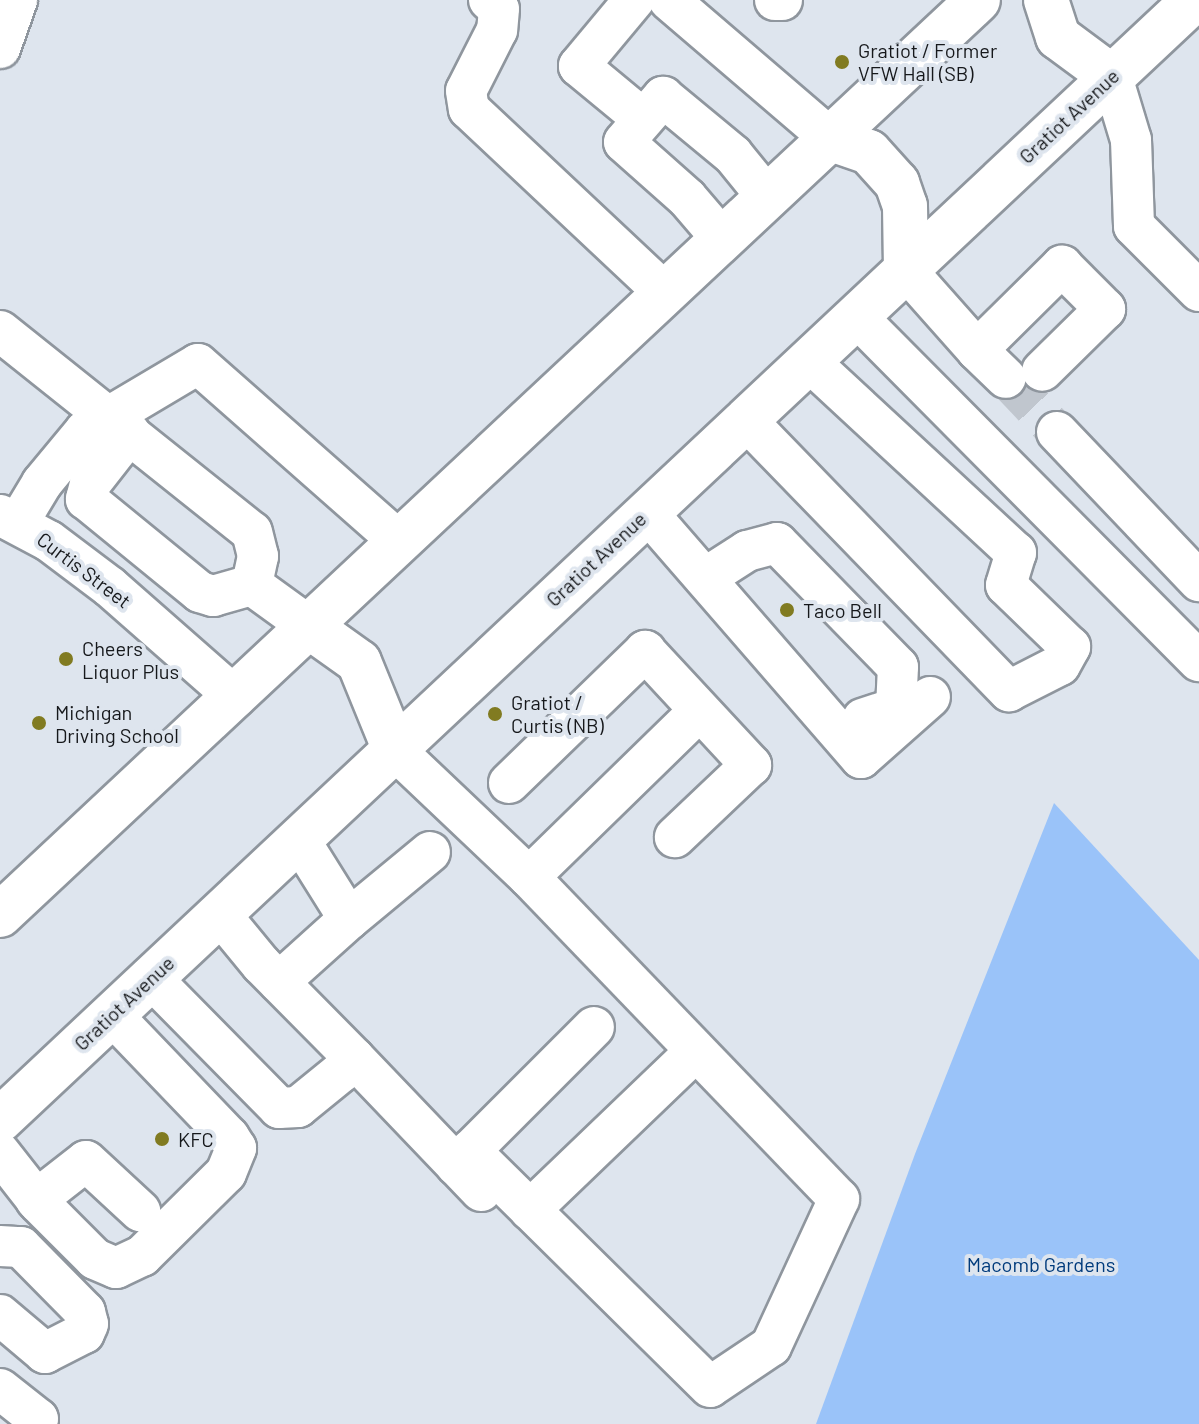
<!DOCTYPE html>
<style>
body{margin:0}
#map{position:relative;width:1199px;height:1424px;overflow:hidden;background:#dee5ee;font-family:Barlow,sans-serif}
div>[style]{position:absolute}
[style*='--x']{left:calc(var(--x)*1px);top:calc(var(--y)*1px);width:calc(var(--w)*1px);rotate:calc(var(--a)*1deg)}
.green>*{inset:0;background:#9ac3f9}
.minor-tunnel>*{height:40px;margin-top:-20px;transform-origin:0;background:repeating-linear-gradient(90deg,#c0c6ce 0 40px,transparent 0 60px)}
.roads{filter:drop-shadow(2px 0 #8f969e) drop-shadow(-2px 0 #8f969e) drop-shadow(0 2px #8f969e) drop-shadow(0 -2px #8f969e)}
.minor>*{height:40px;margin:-20px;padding:0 20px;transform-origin:20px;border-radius:20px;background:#fff}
.major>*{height:44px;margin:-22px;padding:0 22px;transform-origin:22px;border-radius:22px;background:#fff}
.dots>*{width:22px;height:22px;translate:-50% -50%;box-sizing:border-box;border:4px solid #dee5ee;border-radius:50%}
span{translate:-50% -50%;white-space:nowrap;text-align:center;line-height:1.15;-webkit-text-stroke:8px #dee5ee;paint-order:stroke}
.poi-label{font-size:20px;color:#16181b}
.left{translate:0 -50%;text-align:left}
.street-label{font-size:20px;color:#16181b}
.park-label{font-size:20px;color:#003b7c}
</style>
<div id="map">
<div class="green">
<div style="clip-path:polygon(1054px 803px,1199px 960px,1199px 1424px,816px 1424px,915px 1154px)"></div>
</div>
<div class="minor-tunnel">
<div style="--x:1006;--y:378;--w:74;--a:46.6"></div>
</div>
<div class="roads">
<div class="minor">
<div style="--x:489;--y:0;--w:13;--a:42"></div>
<div style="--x:499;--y:9;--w:21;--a:95"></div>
<div style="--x:497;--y:30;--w:68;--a:116.9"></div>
<div style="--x:466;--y:91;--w:18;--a:81"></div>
<div style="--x:469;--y:109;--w:269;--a:43.2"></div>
<div style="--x:634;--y:0;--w:86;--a:129.8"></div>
<div style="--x:579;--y:66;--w:83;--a:39.6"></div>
<div style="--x:669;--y:0;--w:213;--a:40.6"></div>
<div style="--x:775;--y:0;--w:7;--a:0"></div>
<div style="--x:0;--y:48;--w:51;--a:-70.5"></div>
<div style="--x:1112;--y:77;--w:66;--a:73.2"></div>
<div style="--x:1131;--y:140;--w:86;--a:88"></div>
<div style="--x:1134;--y:226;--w:92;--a:45"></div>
<div style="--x:723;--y:240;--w:55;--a:-130.6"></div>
<div style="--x:687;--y:198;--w:84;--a:-138.4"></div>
<div style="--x:624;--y:142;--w:60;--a:-49.1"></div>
<div style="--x:663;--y:97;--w:91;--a:39.6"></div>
<div style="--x:733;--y:155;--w:55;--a:50.9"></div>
<div style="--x:906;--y:270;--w:107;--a:48.4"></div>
<div style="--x:977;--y:350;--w:120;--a:-44.7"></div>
<div style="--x:1062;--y:266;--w:61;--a:45"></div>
<div style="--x:1105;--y:309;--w:88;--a:135.5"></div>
<div style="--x:857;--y:317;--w:485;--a:45.2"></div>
<div style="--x:0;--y:331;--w:322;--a:38.6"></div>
<div style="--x:252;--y:532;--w:25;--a:76"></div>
<div style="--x:258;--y:556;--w:30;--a:102"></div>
<div style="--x:977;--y:350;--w:40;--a:44"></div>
<div style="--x:746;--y:420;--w:378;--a:45.9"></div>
<div style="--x:1009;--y:691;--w:57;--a:-27"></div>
<div style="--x:1060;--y:665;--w:21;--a:-61"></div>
<div style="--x:1070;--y:647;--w:89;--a:-135.9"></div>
<div style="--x:1006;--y:585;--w:34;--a:-73"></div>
<div style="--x:1016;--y:553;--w:282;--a:-137.2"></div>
<div style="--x:1057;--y:432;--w:206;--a:46.4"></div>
<div style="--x:130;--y:433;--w:65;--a:128.1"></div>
<div style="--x:90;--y:484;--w:16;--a:105"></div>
<div style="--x:86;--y:499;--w:147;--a:39.2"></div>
<div style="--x:200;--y:592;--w:14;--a:17"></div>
<div style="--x:213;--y:596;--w:41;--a:-15.8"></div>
<div style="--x:647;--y:512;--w:326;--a:49"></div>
<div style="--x:861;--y:758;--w:92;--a:-41.5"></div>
<div style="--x:0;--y:515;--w:55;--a:28"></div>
<div style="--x:49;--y:541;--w:76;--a:37"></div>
<div style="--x:110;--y:587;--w:167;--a:41.3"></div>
<div style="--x:18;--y:523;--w:47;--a:-59"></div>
<div style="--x:42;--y:483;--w:67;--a:-50.4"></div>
<div style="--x:85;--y:431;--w:131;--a:-30.7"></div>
<div style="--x:198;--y:364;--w:268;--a:41.4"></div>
<div style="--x:705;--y:578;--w:50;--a:-32.7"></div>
<div style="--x:747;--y:551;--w:31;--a:-15"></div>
<div style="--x:777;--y:543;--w:173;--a:45.7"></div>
<div style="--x:898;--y:667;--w:41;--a:92.8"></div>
<div style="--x:896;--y:708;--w:35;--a:162"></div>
<div style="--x:252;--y:585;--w:72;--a:35.9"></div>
<div style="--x:395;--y:750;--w:185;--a:43.5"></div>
<div style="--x:529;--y:877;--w:447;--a:46.1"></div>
<div style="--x:839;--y:1199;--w:162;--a:114.8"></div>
<div style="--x:771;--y:1346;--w:73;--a:146.1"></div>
<div style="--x:710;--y:1387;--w:337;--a:-135.4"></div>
<div style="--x:509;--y:783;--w:190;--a:-44.1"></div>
<div style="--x:645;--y:651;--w:156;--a:47.1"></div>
<div style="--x:751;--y:765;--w:105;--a:136.5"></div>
<div style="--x:529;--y:877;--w:238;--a:-44.3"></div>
<div style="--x:349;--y:919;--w:105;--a:-39.6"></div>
<div style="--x:150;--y:977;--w:184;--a:45.4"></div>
<div style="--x:279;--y:1108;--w:19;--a:-3"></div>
<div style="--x:298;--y:1107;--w:55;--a:-39.1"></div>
<div style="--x:341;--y:1072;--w:19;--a:-47"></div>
<div style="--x:354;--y:1058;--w:132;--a:-134.7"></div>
<div style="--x:261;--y:964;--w:66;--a:-129.5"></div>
<div style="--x:279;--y:982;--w:94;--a:-42"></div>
<div style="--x:349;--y:919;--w:94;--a:-122"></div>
<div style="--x:354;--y:1058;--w:184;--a:46.3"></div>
<div style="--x:0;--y:1153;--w:63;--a:52"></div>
<div style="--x:39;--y:1203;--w:79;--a:45"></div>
<div style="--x:95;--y:1259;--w:23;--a:23"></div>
<div style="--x:116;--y:1268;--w:29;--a:-25"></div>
<div style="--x:142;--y:1256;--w:118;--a:-44.7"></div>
<div style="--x:226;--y:1173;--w:27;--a:-68"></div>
<div style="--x:236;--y:1148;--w:13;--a:-122"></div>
<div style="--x:229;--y:1137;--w:170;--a:-133.8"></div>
<div style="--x:456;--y:1165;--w:195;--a:-45"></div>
<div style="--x:36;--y:1200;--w:63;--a:-38"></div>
<div style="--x:86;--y:1161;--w:74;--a:42.8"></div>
<div style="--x:530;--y:1210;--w:227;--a:-43.8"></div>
<div style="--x:0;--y:1246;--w:21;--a:3"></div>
<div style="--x:21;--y:1247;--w:91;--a:45.4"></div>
<div style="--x:85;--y:1312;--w:12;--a:76"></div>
<div style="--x:88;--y:1324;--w:10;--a:114"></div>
<div style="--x:84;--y:1333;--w:44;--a:152.9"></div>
<div style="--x:45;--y:1353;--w:59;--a:-139.8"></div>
<div style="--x:0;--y:1389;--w:48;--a:38.3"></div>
<div style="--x:38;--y:1419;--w:6;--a:121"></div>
</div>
<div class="major">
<div style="--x:1046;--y:0;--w:39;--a:72"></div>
<div style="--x:1058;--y:37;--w:67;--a:36.5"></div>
<div style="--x:831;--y:139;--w:40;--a:18.9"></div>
<div style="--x:869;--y:152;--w:42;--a:47.9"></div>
<div style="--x:897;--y:183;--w:24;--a:71"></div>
<div style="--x:905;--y:206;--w:64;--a:89.1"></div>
<div style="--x:310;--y:627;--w:60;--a:35.5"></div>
<div style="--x:359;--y:662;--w:95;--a:67.8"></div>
<div style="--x:0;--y:915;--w:1339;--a:-43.09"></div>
<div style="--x:0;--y:1120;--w:1637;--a:-43.17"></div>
</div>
</div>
<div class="dots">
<div style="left:842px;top:62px;background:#817b21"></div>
<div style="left:787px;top:610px;background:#817b21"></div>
<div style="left:66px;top:659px;background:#817b21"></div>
<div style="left:495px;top:714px;background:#817b21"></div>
<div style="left:39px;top:723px;background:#817b21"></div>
<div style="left:162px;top:1139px;background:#817b21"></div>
</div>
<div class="poi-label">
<span class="left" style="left:858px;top:62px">Gratiot / Former<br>VFW Hall (SB)</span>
<span class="left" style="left:803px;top:610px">Taco Bell</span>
<span class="left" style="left:82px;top:660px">Cheers<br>Liquor Plus</span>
<span class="left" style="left:511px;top:714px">Gratiot /<br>Curtis (NB)</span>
<span class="left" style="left:55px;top:724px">Michigan<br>Driving School</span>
<span class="left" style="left:178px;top:1139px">KFC</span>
</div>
<div class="street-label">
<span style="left:1069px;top:116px;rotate:-43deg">Gratiot Avenue</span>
<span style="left:596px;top:559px;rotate:-43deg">Gratiot Avenue</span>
<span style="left:84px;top:570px;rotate:37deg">Curtis Street</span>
<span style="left:124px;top:1003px;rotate:-43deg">Gratiot Avenue</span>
</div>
<div class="park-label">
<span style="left:1041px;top:1264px">Macomb Gardens</span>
</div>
</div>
